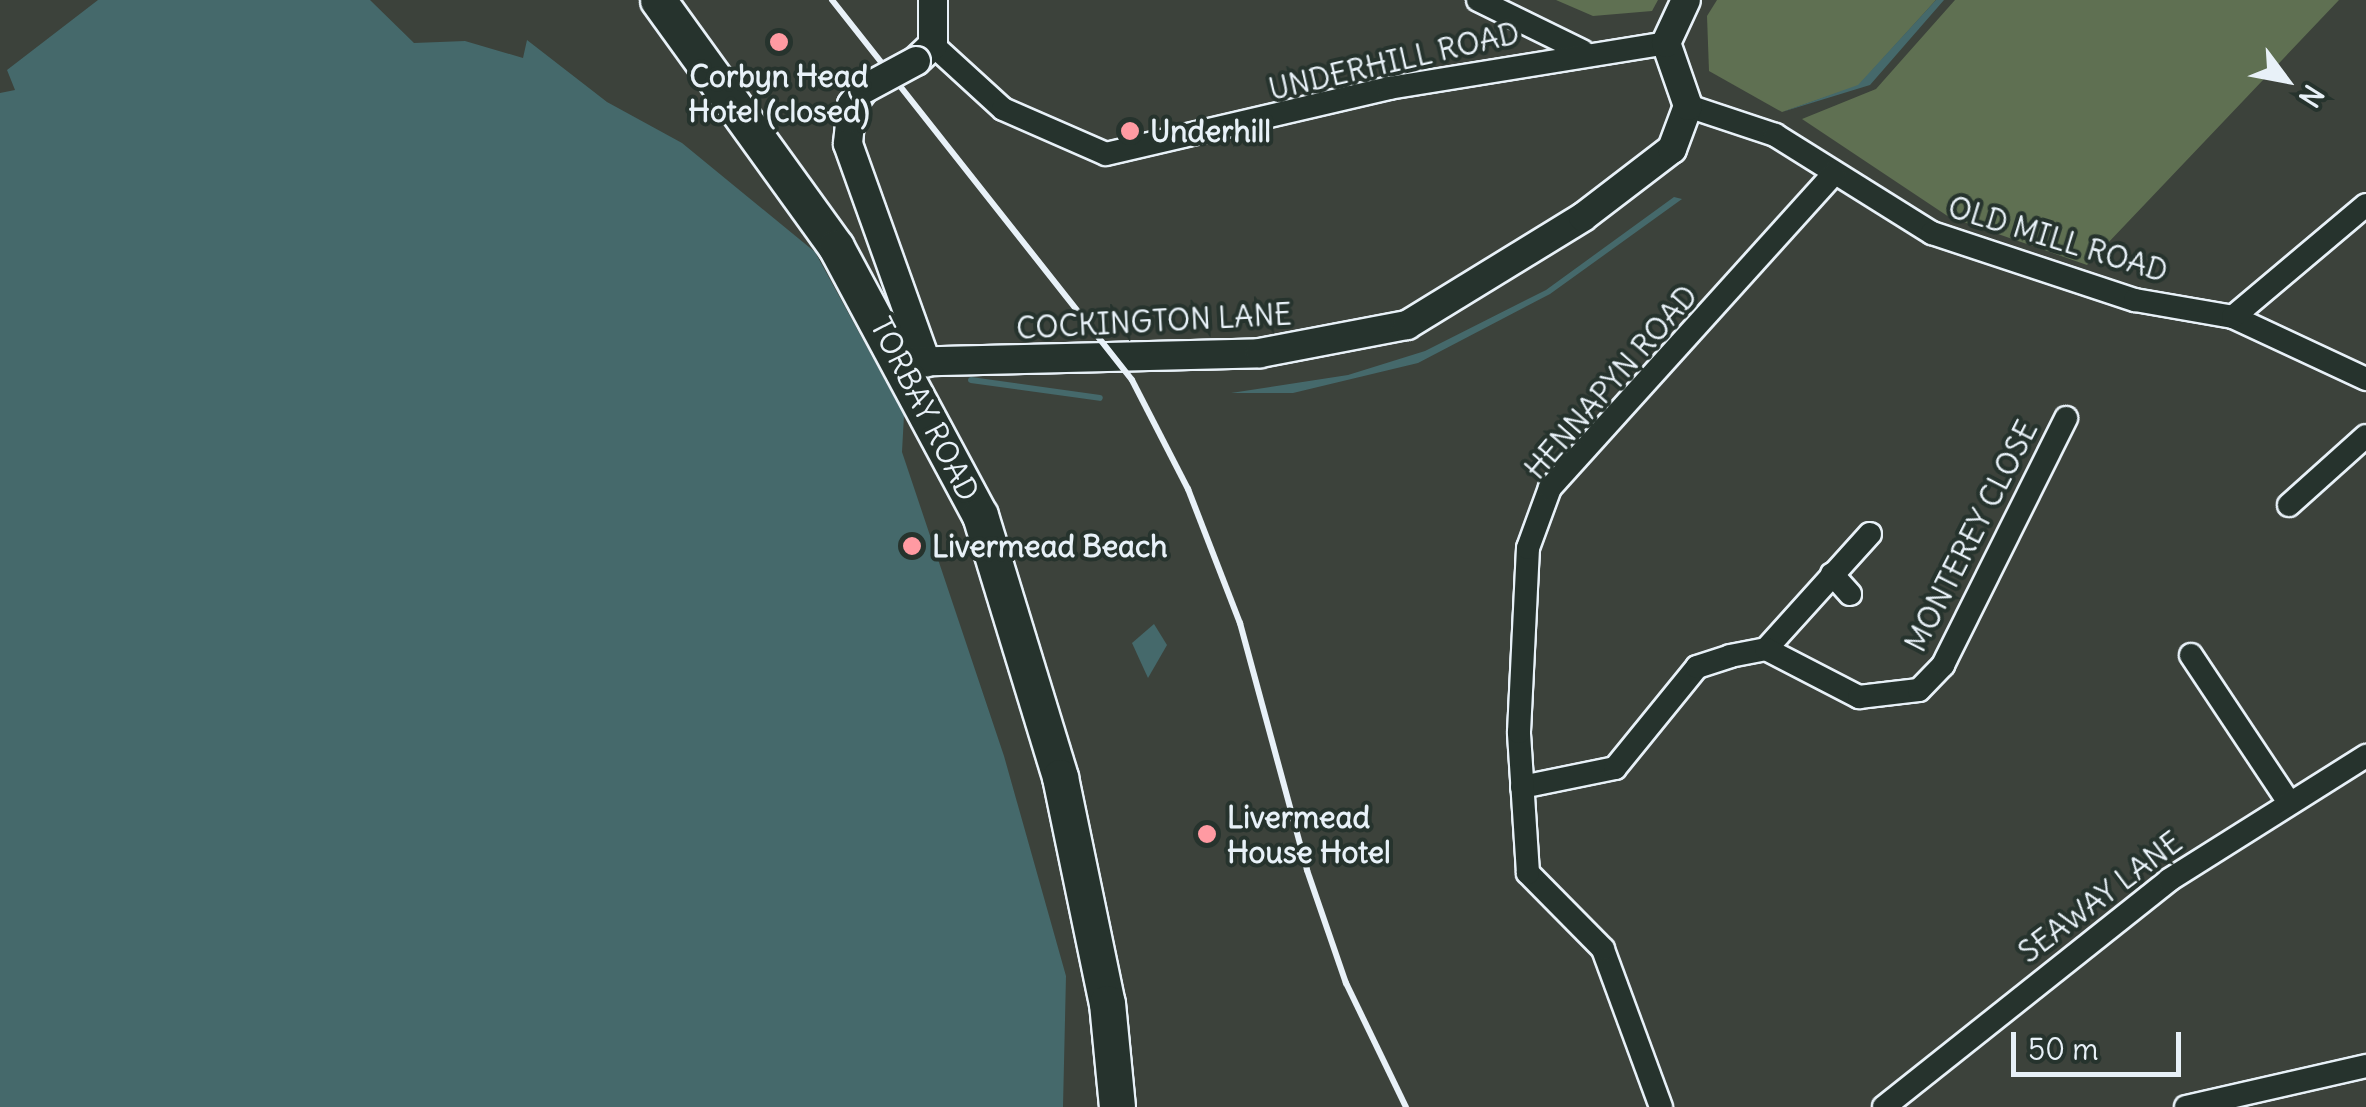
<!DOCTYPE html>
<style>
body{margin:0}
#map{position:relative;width:2366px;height:1107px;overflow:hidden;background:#3c423b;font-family:Delius,sans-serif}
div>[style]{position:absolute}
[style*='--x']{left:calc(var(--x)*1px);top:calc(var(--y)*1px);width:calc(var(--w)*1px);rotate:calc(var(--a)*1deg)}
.green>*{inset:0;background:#5f7052}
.water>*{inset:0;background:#45696b}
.stream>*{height:6px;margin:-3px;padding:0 3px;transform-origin:3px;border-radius:3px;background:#45696b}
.roads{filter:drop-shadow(2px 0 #e8f1f8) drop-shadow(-2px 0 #e8f1f8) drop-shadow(0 2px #e8f1f8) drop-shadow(0 -2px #e8f1f8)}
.minor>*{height:22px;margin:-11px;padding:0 11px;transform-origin:11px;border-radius:11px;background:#26332d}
.tertiary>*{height:28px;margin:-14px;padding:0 14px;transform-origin:14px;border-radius:14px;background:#26332d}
.primary>*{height:35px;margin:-17.5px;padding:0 17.5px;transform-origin:17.5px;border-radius:17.5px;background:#26332d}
.rail>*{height:6px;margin:-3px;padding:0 3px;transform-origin:3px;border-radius:3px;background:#e8f1f8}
.bridges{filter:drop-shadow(2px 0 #e8f1f8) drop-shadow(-2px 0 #e8f1f8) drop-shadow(0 2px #e8f1f8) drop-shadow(0 -2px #e8f1f8)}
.tertiary-bridge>*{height:28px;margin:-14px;padding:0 14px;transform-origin:14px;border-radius:14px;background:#26332d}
.dots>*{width:28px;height:28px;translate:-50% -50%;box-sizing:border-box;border:5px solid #26332d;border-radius:50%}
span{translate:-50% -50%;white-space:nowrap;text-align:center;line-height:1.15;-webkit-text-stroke:8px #26332d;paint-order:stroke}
.street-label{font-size:30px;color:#e8f1f8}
.poi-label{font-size:30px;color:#e8f1f8;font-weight:700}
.left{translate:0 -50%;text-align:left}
.north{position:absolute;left:2236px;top:30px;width:100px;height:100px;-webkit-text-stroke:8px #26332d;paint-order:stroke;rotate:122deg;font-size:28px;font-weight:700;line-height:40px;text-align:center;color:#e8f1f8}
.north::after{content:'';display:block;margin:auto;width:35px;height:45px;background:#e8f1f8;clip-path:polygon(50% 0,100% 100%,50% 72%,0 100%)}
.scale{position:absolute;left:2011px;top:1032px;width:170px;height:45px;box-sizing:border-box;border:5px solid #e8f1f8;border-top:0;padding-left:12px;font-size:30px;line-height:35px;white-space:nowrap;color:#e8f1f8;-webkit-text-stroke:8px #26332d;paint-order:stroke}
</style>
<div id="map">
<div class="green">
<div style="clip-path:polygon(1556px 0,1658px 0,1652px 11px,1593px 16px)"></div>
<div style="clip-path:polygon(1717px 0,1936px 0,1858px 86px,1782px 112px,1709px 71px,1707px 16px)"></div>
<div style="clip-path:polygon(1955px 0,2339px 0,2087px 265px,1949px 217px,1802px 119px,1876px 89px)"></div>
</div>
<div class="water">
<div style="clip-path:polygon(98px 0,370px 0,414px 43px,465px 41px,523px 58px,527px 40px,607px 102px,682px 143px,815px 252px,904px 415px,902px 452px,1004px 756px,1066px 976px,1063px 1107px,0 1107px,0 93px,15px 90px,7px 70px)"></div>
<div style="clip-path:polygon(1936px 0,1944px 0,1870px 85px,1782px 112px,1858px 85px)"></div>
<div style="clip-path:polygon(1674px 197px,1682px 199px,1550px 294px,1418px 363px,1293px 393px,1231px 393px,1348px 375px,1425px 351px,1546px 290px)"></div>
<div style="clip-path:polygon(1154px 624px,1167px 645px,1148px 678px,1132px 643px)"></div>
</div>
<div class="stream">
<div style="--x:971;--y:380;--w:130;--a:7.9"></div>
</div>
<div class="roads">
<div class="minor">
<div style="--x:1478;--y:0;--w:116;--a:26.1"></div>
<div style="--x:933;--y:45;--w:95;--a:42.4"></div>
<div style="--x:1003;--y:109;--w:112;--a:23.6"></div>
<div style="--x:1106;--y:154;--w:291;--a:-13.1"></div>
<div style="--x:1389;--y:88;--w:281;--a:-9.2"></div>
<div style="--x:1688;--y:106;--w:92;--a:18.4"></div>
<div style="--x:1775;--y:135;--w:185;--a:32"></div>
<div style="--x:1932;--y:233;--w:214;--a:18.3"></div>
<div style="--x:2135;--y:300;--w:99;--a:9.8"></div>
<div style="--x:2233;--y:317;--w:147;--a:25"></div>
<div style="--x:2233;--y:317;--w:174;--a:-40.1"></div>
<div style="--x:2289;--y:505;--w:103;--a:-41.9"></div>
<div style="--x:1832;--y:574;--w:27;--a:48"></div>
<div style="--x:1766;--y:649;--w:155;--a:-47.9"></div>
<div style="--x:2191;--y:655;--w:175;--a:56.4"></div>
<div style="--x:1522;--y:787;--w:95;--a:-11.5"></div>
<div style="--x:1615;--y:768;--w:130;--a:-50.9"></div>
<div style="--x:1697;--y:667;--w:35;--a:-18"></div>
<div style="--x:1730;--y:656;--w:37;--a:-11"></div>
<div style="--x:1766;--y:649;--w:105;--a:27.3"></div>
<div style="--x:1859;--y:697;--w:60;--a:-6.7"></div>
<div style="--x:1919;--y:690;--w:35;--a:-46"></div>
<div style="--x:1943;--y:665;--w:276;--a:-63.5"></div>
<div style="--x:1661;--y:1107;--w:168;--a:-110.2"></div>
<div style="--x:1603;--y:949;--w:107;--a:-134.6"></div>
<div style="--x:1528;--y:873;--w:141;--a:-93.7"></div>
<div style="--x:1519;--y:732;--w:184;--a:-87.2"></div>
<div style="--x:1528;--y:548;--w:64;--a:-69.9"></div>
<div style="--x:1550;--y:488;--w:423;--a:-47.9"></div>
<div style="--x:1884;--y:1107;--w:364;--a:-38.5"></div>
<div style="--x:2169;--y:880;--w:233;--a:-32.2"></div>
<div style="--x:2186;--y:1107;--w:185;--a:-12.8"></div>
</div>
<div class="tertiary">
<div style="--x:916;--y:61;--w:23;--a:-43"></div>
<div style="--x:933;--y:45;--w:45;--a:-90"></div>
<div style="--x:864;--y:89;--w:20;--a:127"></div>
<div style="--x:852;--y:105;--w:39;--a:96"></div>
<div style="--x:848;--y:144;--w:232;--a:70.3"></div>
<div style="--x:903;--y:362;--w:357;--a:-1.4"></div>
<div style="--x:1260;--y:353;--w:150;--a:-10.8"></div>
<div style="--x:1407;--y:325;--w:206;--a:-31.5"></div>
<div style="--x:1583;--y:217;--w:112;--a:-37.4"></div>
<div style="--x:1672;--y:149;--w:46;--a:-69.6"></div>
<div style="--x:1688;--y:106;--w:67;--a:-109.2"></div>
<div style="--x:1666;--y:43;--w:47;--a:-65.1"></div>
</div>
<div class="primary">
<div style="--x:658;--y:0;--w:304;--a:54.2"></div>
<div style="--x:836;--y:247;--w:304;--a:61.8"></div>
<div style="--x:980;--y:515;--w:274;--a:73"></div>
<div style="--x:1060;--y:777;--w:231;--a:78.3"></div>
<div style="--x:1107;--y:1003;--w:104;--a:84.5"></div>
</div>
</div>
<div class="rail">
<div style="--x:832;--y:0;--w:484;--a:51.7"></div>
<div style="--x:1132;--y:380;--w:123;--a:62.8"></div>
<div style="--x:1188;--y:489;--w:144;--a:68.8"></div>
<div style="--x:1240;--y:623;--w:256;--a:74.8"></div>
<div style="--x:1307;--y:870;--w:120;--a:71"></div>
<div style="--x:1346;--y:983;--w:138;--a:64.2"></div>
</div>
<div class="bridges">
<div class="tertiary-bridge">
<div style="--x:864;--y:89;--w:59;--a:-28.3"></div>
</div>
</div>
<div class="dots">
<div style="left:779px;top:42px;background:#ff9aa2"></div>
<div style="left:1130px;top:131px;background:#ff9aa2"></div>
<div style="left:912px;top:546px;background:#ff9aa2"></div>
<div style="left:1207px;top:834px;background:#ff9aa2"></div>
</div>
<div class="street-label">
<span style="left:1394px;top:61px;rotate:-13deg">UNDERHILL ROAD</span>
<span style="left:2058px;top:239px;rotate:17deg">OLD MILL ROAD</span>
<span style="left:1154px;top:321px;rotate:-3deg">COCKINGTON LANE</span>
<span style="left:1611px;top:382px;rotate:-49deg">HENNAPYN ROAD</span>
<span style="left:925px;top:409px;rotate:63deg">TORBAY ROAD</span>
<span style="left:1971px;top:536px;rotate:-63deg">MONTEREY CLOSE</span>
<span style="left:2100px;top:897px;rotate:-37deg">SEAWAY LANE</span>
</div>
<div class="poi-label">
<span style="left:779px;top:93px">Corbyn Head<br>Hotel (closed)</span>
<span class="left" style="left:1150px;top:131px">Underhill</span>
<span class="left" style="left:932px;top:546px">Livermead Beach</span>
<span class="left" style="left:1227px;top:834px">Livermead<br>House Hotel</span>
</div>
<div class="north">N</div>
<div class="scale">50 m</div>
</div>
